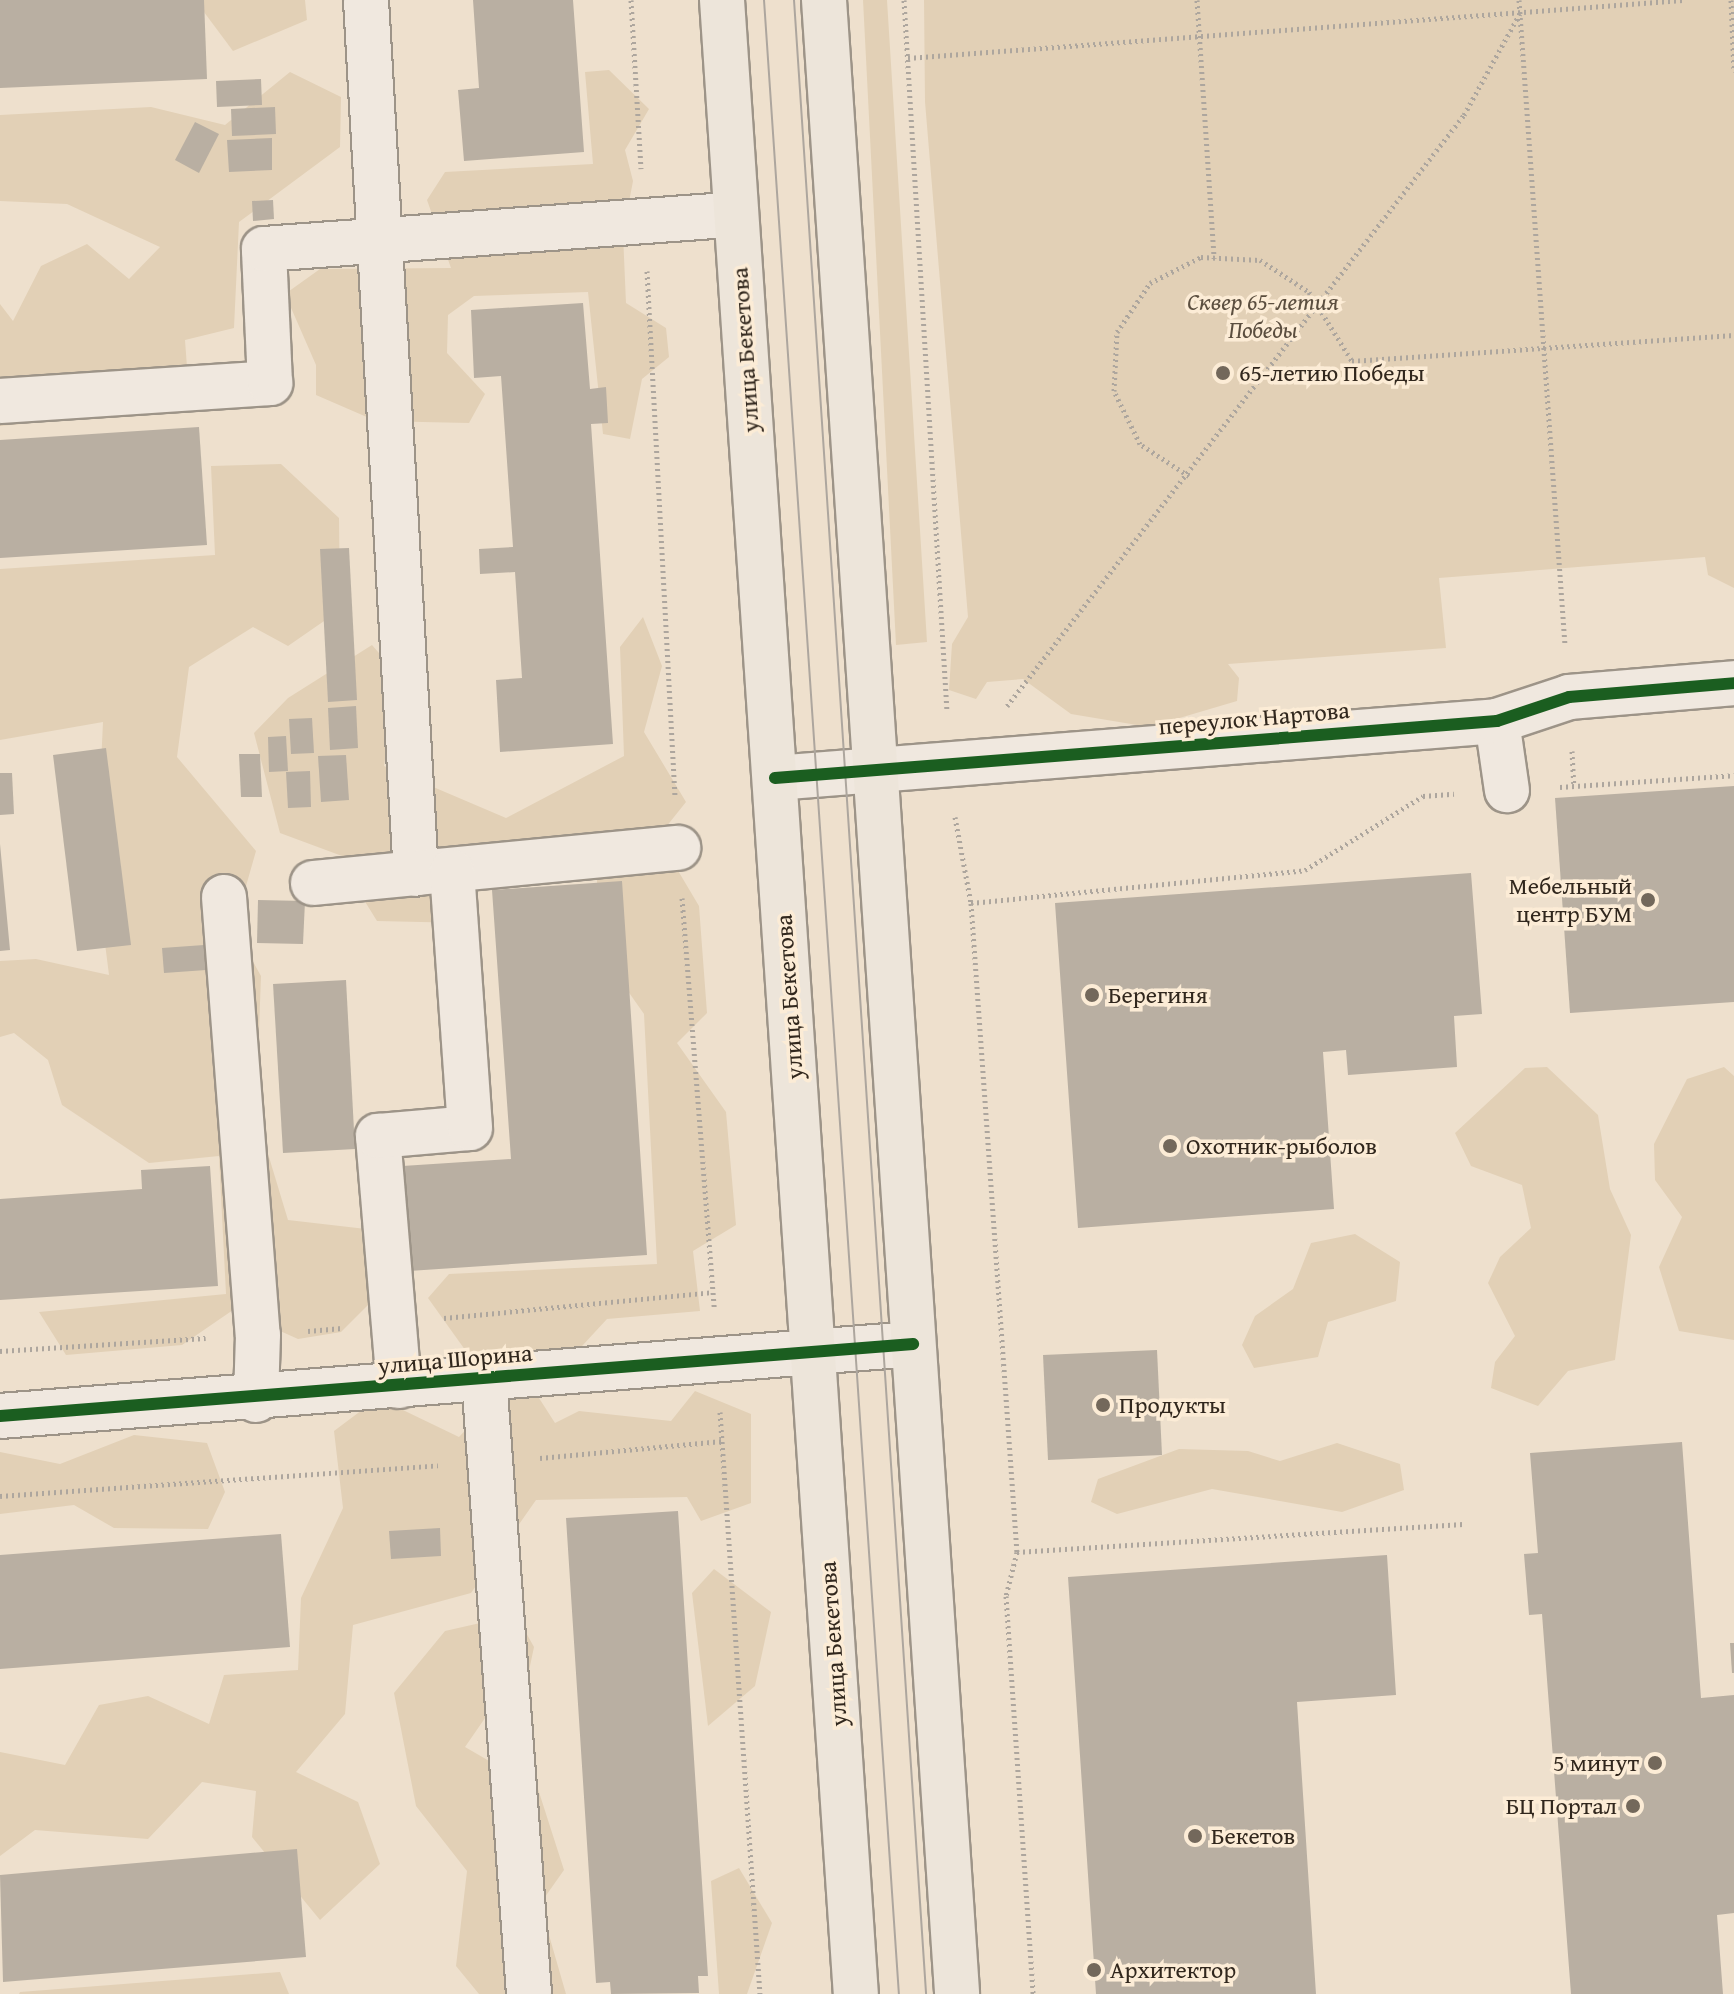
<!DOCTYPE html>
<meta charset="utf-8">
<style>
body{margin:0}
#map{position:relative;width:1734px;height:1994px;overflow:hidden;background:#eee0cd;font-family:"Gentium Book Plus",serif}
div>[style]{position:absolute}
[style*='--x']{left:calc(var(--x)*1px);top:calc(var(--y)*1px);width:calc(var(--w)*1px);rotate:calc(var(--a)*1deg)}
.green>*{inset:0;background:#e2d0b6}
.building>*{inset:0;background:#b9afa2}
.path>*{height:5px;margin-top:-2.5px;transform-origin:0;background:repeating-linear-gradient(90deg,#ada69e 0 2px,transparent 0 6px)}
.roads{filter:drop-shadow(2px 0 #9d9488) drop-shadow(-2px 0 #9d9488) drop-shadow(0 2px #9d9488) drop-shadow(0 -2px #9d9488)}
.minor>*{height:44px;margin:-22px;padding:0 22px;transform-origin:22px;border-radius:22px;background:#f0e8df}
.major>*{height:44px;margin:-22px;padding:0 22px;transform-origin:22px;border-radius:22px;background:#ede5da}
.tram>*{height:2px;margin:-1px;padding:0 1px;transform-origin:1px;border-radius:1px;background:#ada69e}
.cycleway>*{height:12px;margin:-6px;padding:0 6px;transform-origin:6px;border-radius:6px;background:#1b5e20}
.dots>*{width:22px;height:22px;translate:-50% -50%;box-sizing:border-box;border:4px solid #fcecd6;border-radius:50%}
span{translate:-50% -50%;white-space:nowrap;text-align:center;line-height:1.15;-webkit-text-stroke:7px #fcecd6;paint-order:stroke}
.park-label{font-size:24px;color:#5b4e3f;font-style:italic}
.street-label{font-size:24px;color:#31271d}
.poi-label{font-size:24px;color:#31271d}
.left{translate:0 -50%;text-align:left}
.right{translate:-100% -50%;text-align:right}
</style>
<div id="map">
<div class="green">
<div style="clip-path:polygon(195px 0,305px 0,307px 20px,233px 51px)"></div>
<div style="clip-path:polygon(863px 0,887px 0,927px 642px,896px 645px)"></div>
<div style="clip-path:polygon(924px 0,1734px 0,1734px 588px,1708px 575px,1705px 557px,1439px 578px,1446px 648px,1228px 664px,1239px 678px,1237px 701px,1149px 727px,1071px 714px,1023px 679px,987px 682px,976px 699px,949px 690px,952px 644px,968px 617px,925px 102px)"></div>
<div style="clip-path:polygon(609px 70px,649px 109px,625px 150px,633px 181px,623px 234px,626px 303px,666px 328px,669px 357px,642px 379px,630px 439px,603px 434px,588px 292px,474px 296px,448px 315px,447px 353px,485px 394px,469px 423px,376px 421px,316px 395px,316px 365px,285px 294px,320px 269px,451px 268px,427px 200px,445px 172px,593px 164px,585px 72px)"></div>
<div style="clip-path:polygon(290px 72px,341px 97px,340px 147px,239px 222px,234px 328px,185px 340px,190px 408px,0 426px,0 304px,13px 321px,41px 266px,87px 244px,129px 279px,160px 247px,67px 204px,0 201px,0 115px,151px 107px,225px 125px)"></div>
<div style="clip-path:polygon(281px 464px,339px 518px,340px 610px,288px 646px,253px 627px,189px 667px,177px 757px,256px 851px,234px 928px,261px 976px,256px 1114px,288px 1220px,366px 1229px,382px 1291px,341px 1332px,298px 1339px,233px 1310px,182px 1345px,66px 1355px,39px 1312px,226px 1294px,219px 1156px,149px 1163px,62px 1105px,48px 1060px,14px 1033px,0 1037px,0 961px,36px 959px,109px 975px,96px 872px,103px 722px,0 740px,0 569px,215px 555px,211px 466px)"></div>
<div style="clip-path:polygon(643px 617px,662px 666px,644px 732px,686px 802px,658px 837px,699px 906px,707px 1013px,677px 1043px,726px 1112px,736px 1225px,693px 1251px,700px 1311px,607px 1319px,570px 1359px,478px 1368px,428px 1298px,449px 1274px,657px 1264px,644px 1014px,597px 947px,597px 866px,478px 881px,465px 923px,377px 921px,364px 900px,369px 866px,280px 833px,254px 733px,288px 698px,372px 645px,397px 674px,384px 766px,506px 818px,624px 756px,620px 647px)"></div>
<div style="clip-path:polygon(1547px 1067px,1598px 1115px,1610px 1189px,1631px 1235px,1615px 1360px,1568px 1371px,1538px 1406px,1491px 1388px,1495px 1362px,1515px 1336px,1488px 1283px,1500px 1257px,1531px 1228px,1522px 1185px,1471px 1166px,1455px 1133px,1525px 1068px)"></div>
<div style="clip-path:polygon(1724px 1067px,1734px 1076px,1734px 1340px,1679px 1331px,1659px 1267px,1682px 1217px,1655px 1180px,1654px 1144px,1687px 1079px)"></div>
<div style="clip-path:polygon(1355px 1234px,1400px 1262px,1396px 1301px,1328px 1322px,1318px 1357px,1254px 1368px,1242px 1345px,1255px 1316px,1293px 1289px,1311px 1243px)"></div>
<div style="clip-path:polygon(530px 1384px,555px 1423px,579px 1411px,671px 1421px,695px 1391px,751px 1414px,751px 1503px,701px 1521px,687px 1497px,536px 1500px,471px 1593px,353px 1625px,345px 1714px,296px 1772px,358px 1802px,380px 1864px,320px 1920px,252px 1837px,256px 1791px,202px 1782px,148px 1839px,35px 1830px,0 1856px,0 1752px,65px 1765px,99px 1705px,148px 1696px,209px 1724px,224px 1675px,298px 1670px,301px 1598px,343px 1508px,334px 1431px,378px 1398px,459px 1437px,504px 1389px)"></div>
<div style="clip-path:polygon(134px 1435px,207px 1443px,225px 1492px,208px 1529px,114px 1528px,74px 1505px,0 1514px,0 1452px,60px 1464px)"></div>
<div style="clip-path:polygon(1337px 1443px,1400px 1464px,1404px 1490px,1342px 1512px,1212px 1489px,1117px 1514px,1091px 1502px,1098px 1479px,1179px 1449px,1248px 1451px,1280px 1461px)"></div>
<div style="clip-path:polygon(714px 1569px,771px 1612px,755px 1686px,708px 1726px,692px 1593px)"></div>
<div style="clip-path:polygon(516px 1615px,534px 1647px,523px 1699px,494px 1705px,465px 1747px,538px 1789px,564px 1870px,540px 1904px,566px 1994px,479px 1994px,456px 1966px,467px 1871px,416px 1806px,394px 1693px,445px 1631px)"></div>
<div style="clip-path:polygon(739px 1868px,772px 1923px,747px 1994px,719px 1994px,711px 1881px)"></div>
<div style="clip-path:polygon(280px 1972px,289px 1994px,19px 1994px,20px 1992px)"></div>
</div>
<div class="building">
<div style="clip-path:polygon(0 0,204px 0,207px 79px,0 88px)"></div>
<div style="clip-path:polygon(473px 0,573px 0,584px 152px,464px 161px,458px 90px,479px 88px)"></div>
<div style="clip-path:polygon(261px 79px,262px 105px,217px 107px,216px 81px)"></div>
<div style="clip-path:polygon(275px 107px,276px 134px,232px 136px,231px 109px)"></div>
<div style="clip-path:polygon(195px 122px,219px 134px,199px 173px,175px 160px)"></div>
<div style="clip-path:polygon(272px 138px,272px 170px,229px 172px,227px 140px)"></div>
<div style="clip-path:polygon(273px 200px,274px 219px,253px 221px,252px 201px)"></div>
<div style="clip-path:polygon(583px 303px,590px 389px,606px 387px,608px 423px,591px 424px,613px 744px,500px 752px,496px 680px,522px 678px,515px 572px,480px 574px,479px 549px,513px 547px,501px 376px,474px 378px,471px 310px)"></div>
<div style="clip-path:polygon(199px 427px,207px 545px,0 558px,0 440px)"></div>
<div style="clip-path:polygon(349px 548px,357px 700px,328px 702px,320px 549px)"></div>
<div style="clip-path:polygon(356px 706px,358px 748px,330px 750px,328px 708px)"></div>
<div style="clip-path:polygon(312px 718px,314px 753px,291px 754px,289px 719px)"></div>
<div style="clip-path:polygon(286px 736px,288px 771px,269px 772px,268px 737px)"></div>
<div style="clip-path:polygon(106px 748px,131px 945px,77px 951px,53px 755px)"></div>
<div style="clip-path:polygon(239px 754px,260px 754px,262px 797px,241px 797px)"></div>
<div style="clip-path:polygon(346px 755px,349px 800px,321px 802px,318px 756px)"></div>
<div style="clip-path:polygon(310px 771px,311px 807px,288px 808px,286px 772px)"></div>
<div style="clip-path:polygon(0 773px,12px 773px,14px 814px,0 815px)"></div>
<div style="clip-path:polygon(1734px 786px,1734px 1002px,1570px 1013px,1555px 798px)"></div>
<div style="clip-path:polygon(0 844px,10px 950px,0 951px)"></div>
<div style="clip-path:polygon(1471px 873px,1482px 1014px,1454px 1016px,1457px 1067px,1348px 1075px,1346px 1050px,1323px 1052px,1334px 1209px,1078px 1228px,1055px 903px)"></div>
<div style="clip-path:polygon(622px 881px,647px 1255px,394px 1272px,387px 1167px,511px 1159px,492px 890px)"></div>
<div style="clip-path:polygon(258px 900px,305px 901px,303px 944px,257px 943px)"></div>
<div style="clip-path:polygon(204px 945px,206px 970px,164px 973px,162px 948px)"></div>
<div style="clip-path:polygon(346px 980px,355px 1149px,283px 1153px,273px 984px)"></div>
<div style="clip-path:polygon(210px 1166px,218px 1286px,0 1300px,0 1199px,142px 1189px,141px 1170px)"></div>
<div style="clip-path:polygon(1157px 1350px,1162px 1455px,1048px 1460px,1043px 1355px)"></div>
<div style="clip-path:polygon(1682px 1442px,1701px 1698px,1734px 1695px,1734px 1913px,1717px 1915px,1723px 1994px,1571px 1994px,1542px 1614px,1529px 1615px,1524px 1554px,1538px 1553px,1530px 1453px)"></div>
<div style="clip-path:polygon(678px 1511px,708px 1976px,698px 1976px,699px 1993px,611px 1994px,610px 1982px,596px 1983px,566px 1518px)"></div>
<div style="clip-path:polygon(440px 1528px,441px 1556px,391px 1559px,389px 1531px)"></div>
<div style="clip-path:polygon(281px 1534px,290px 1647px,0 1669px,0 1555px)"></div>
<div style="clip-path:polygon(1387px 1555px,1396px 1695px,1297px 1702px,1316px 1994px,1096px 1994px,1068px 1577px)"></div>
<div style="clip-path:polygon(1730px 1643px,1734px 1643px,1734px 1673px,1732px 1673px)"></div>
<div style="clip-path:polygon(297px 1849px,306px 1957px,3px 1982px,0 1875px)"></div>
</div>
<div class="path">
<div style="--x:631;--y:0;--w:169;--a:86.6"></div>
<div style="--x:904;--y:0;--w:712;--a:86.54"></div>
<div style="--x:1197;--y:0;--w:259;--a:86.2"></div>
<div style="--x:1519;--y:0;--w:647;--a:85.92"></div>
<div style="--x:1731;--y:0;--w:72;--a:87.6"></div>
<div style="--x:908;--y:58;--w:777;--a:-4.28"></div>
<div style="--x:647;--y:271;--w:526;--a:86.95"></div>
<div style="--x:1189;--y:476;--w:59;--a:-146.9"></div>
<div style="--x:1140;--y:444;--w:59;--a:-116.1"></div>
<div style="--x:1114;--y:391;--w:59;--a:-87.1"></div>
<div style="--x:1117;--y:332;--w:59;--a:-56"></div>
<div style="--x:1150;--y:283;--w:57;--a:-27"></div>
<div style="--x:1201;--y:257;--w:59;--a:2.9"></div>
<div style="--x:1260;--y:260;--w:59;--a:33.1"></div>
<div style="--x:1309;--y:292;--w:81;--a:58.1"></div>
<div style="--x:1352;--y:361;--w:383;--a:-3.9"></div>
<div style="--x:1007;--y:706;--w:747;--a:-52.29"></div>
<div style="--x:1464;--y:115;--w:116;--a:-61.2"></div>
<div style="--x:1572;--y:751;--w:35;--a:87"></div>
<div style="--x:1560;--y:787;--w:174;--a:-3.9"></div>
<div style="--x:955;--y:817;--w:87;--a:79.5"></div>
<div style="--x:971;--y:903;--w:651;--a:85.95"></div>
<div style="--x:1017;--y:1552;--w:45;--a:104"></div>
<div style="--x:1006;--y:1596;--w:399;--a:86.1"></div>
<div style="--x:682;--y:898;--w:410;--a:85.5"></div>
<div style="--x:971;--y:903;--w:336;--a:-5.6"></div>
<div style="--x:1305;--y:870;--w:139;--a:-32.1"></div>
<div style="--x:1423;--y:796;--w:31;--a:-4"></div>
<div style="--x:444;--y:1318;--w:270;--a:-5.5"></div>
<div style="--x:308;--y:1331;--w:34;--a:-5"></div>
<div style="--x:0;--y:1351;--w:206;--a:-3.6"></div>
<div style="--x:720;--y:1412;--w:583;--a:86.07"></div>
<div style="--x:540;--y:1458;--w:183;--a:-5.3"></div>
<div style="--x:0;--y:1496;--w:439;--a:-4"></div>
<div style="--x:1017;--y:1552;--w:447;--a:-3.6"></div>
</div>
<div class="roads">
<div class="minor">
<div style="--x:366;--y:0;--w:875;--a:86.73"></div>
<div style="--x:0;--y:401;--w:271;--a:-3.8"></div>
<div style="--x:270;--y:383;--w:134;--a:-92.6"></div>
<div style="--x:264;--y:249;--w:473;--a:-4.2"></div>
<div style="--x:1497;--y:721;--w:70;--a:81.8"></div>
<div style="--x:775;--y:778;--w:724;--a:-4.51"></div>
<div style="--x:1497;--y:721;--w:76;--a:-18.4"></div>
<div style="--x:1569;--y:697;--w:166;--a:-4.8"></div>
<div style="--x:313;--y:883;--w:367;--a:-5.5"></div>
<div style="--x:224;--y:897;--w:439;--a:85.6"></div>
<div style="--x:258;--y:1335;--w:65;--a:91.8"></div>
<div style="--x:484;--y:1378;--w:618;--a:85.82"></div>
<div style="--x:399;--y:1386;--w:251;--a:-94.8"></div>
<div style="--x:378;--y:1136;--w:92;--a:-5"></div>
<div style="--x:470;--y:1128;--w:257;--a:-94"></div>
<div style="--x:0;--y:1416;--w:916;--a:-4.51"></div>
</div>
<div class="major">
<div style="--x:722;--y:0;--w:1998;--a:86.16"></div>
<div style="--x:824;--y:0;--w:1998;--a:86.18"></div>
</div>
</div>
<div class="tram">
<div style="--x:764;--y:0;--w:1999;--a:86.13"></div>
<div style="--x:794;--y:0;--w:1998;--a:86.21"></div>
</div>
<div class="cycleway">
<div style="--x:775;--y:778;--w:724;--a:-4.51"></div>
<div style="--x:1497;--y:721;--w:76;--a:-18.4"></div>
<div style="--x:1569;--y:697;--w:166;--a:-4.8"></div>
<div style="--x:0;--y:1416;--w:916;--a:-4.51"></div>
</div>
<div class="dots">
<div style="left:1223px;top:373px;background:#73685b"></div>
<div style="left:1648px;top:900px;background:#73685b"></div>
<div style="left:1092px;top:995px;background:#73685b"></div>
<div style="left:1170px;top:1146px;background:#73685b"></div>
<div style="left:1103px;top:1405px;background:#73685b"></div>
<div style="left:1655px;top:1763px;background:#73685b"></div>
<div style="left:1633px;top:1806px;background:#73685b"></div>
<div style="left:1195px;top:1836px;background:#73685b"></div>
<div style="left:1094px;top:1970px;background:#73685b"></div>
</div>
<div class="park-label">
<span style="left:1263px;top:316px">Сквер 65-летия<br>Победы</span>
</div>
<div class="street-label">
<span style="left:745px;top:350px;rotate:-94deg">улица Бекетова</span>
<span style="left:1254px;top:718px;rotate:-5deg">переулок Нартова</span>
<span style="left:789px;top:997px;rotate:-94deg">улица Бекетова</span>
<span style="left:455px;top:1359px;rotate:-5deg">улица Шорина</span>
<span style="left:833px;top:1644px;rotate:-94deg">улица Бекетова</span>
</div>
<div class="poi-label">
<span class="left" style="left:1239px;top:373px">65-летию Победы</span>
<span class="right" style="left:1632px;top:900px">Мебельный<br>центр БУМ</span>
<span class="left" style="left:1108px;top:995px">Берегиня</span>
<span class="left" style="left:1186px;top:1146px">Охотник-рыболов</span>
<span class="left" style="left:1119px;top:1405px">Продукты</span>
<span class="right" style="left:1639px;top:1763px">5 минут</span>
<span class="right" style="left:1617px;top:1806px">БЦ Портал</span>
<span class="left" style="left:1211px;top:1836px">Бекетов</span>
<span class="left" style="left:1110px;top:1970px">Архитектор</span>
</div>
</div>
